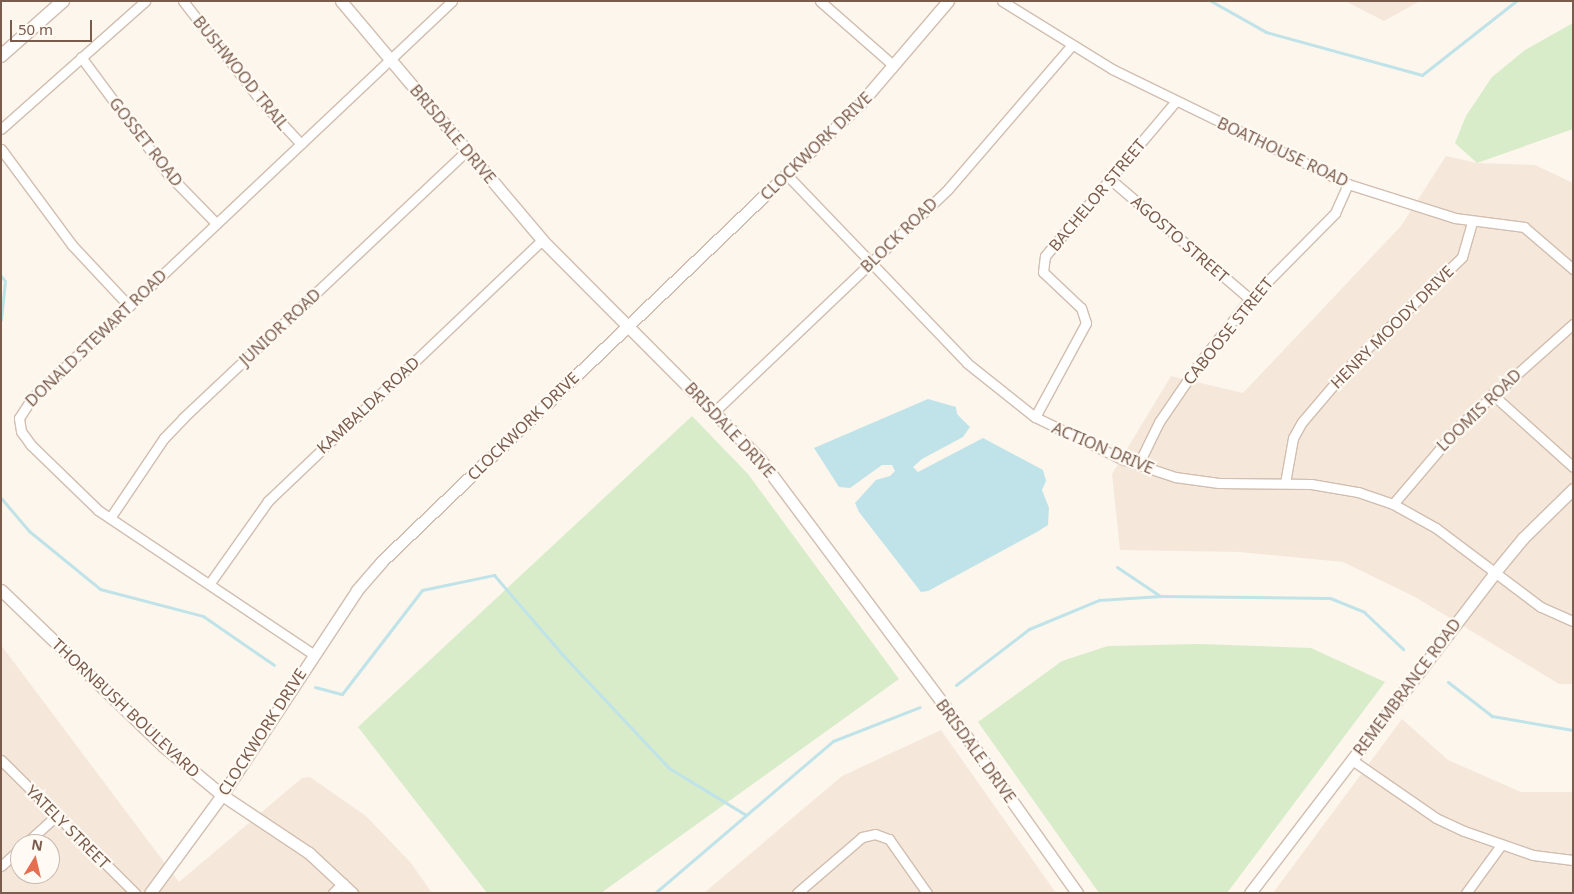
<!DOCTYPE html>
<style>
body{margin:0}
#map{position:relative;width:1574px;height:894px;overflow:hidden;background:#fdf6ec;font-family:"Noto Sans",sans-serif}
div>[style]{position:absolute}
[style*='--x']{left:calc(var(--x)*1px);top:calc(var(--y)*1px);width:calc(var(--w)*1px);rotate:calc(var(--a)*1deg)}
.residential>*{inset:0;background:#f5e8da}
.green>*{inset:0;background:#d8ecc9}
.water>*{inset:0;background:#bfe3e8}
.stream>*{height:3px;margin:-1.5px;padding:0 1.5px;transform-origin:1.5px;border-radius:1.5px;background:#bfe3e8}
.roads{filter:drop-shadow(1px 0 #d1beb0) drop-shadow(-1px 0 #d1beb0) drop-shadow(0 1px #d1beb0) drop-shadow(0 -1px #d1beb0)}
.minor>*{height:9px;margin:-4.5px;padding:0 4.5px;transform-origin:4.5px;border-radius:4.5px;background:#fff}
.tertiary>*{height:11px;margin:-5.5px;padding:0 5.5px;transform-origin:5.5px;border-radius:5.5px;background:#fff}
.secondary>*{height:12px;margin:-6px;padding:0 6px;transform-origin:6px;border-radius:6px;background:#fff}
span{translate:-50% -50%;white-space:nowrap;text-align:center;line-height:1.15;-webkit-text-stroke:4.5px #fffaf3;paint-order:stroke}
.street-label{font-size:16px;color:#7a5c4d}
.frame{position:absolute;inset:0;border:2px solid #7a5c4d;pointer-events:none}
.north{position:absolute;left:10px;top:834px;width:50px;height:50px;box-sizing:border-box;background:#fffaf3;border:1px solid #cabbb1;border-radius:50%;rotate:9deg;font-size:14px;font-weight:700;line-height:20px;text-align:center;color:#7a5c4d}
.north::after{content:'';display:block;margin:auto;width:18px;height:22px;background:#e76f51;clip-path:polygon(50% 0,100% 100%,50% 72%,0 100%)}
.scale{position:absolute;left:10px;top:20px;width:82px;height:22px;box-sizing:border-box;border:2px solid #7a5c4d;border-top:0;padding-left:6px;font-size:15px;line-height:18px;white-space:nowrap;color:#7a5c4d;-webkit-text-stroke:4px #fffaf3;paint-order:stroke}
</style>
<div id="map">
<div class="residential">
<div style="clip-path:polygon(1345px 1px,1420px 1px,1384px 21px)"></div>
<div style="clip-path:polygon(1446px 156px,1477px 163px,1535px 165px,1573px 183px,1573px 684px,1559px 684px,1415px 597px,1343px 562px,1239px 552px,1120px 550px,1112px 474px,1171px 376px,1243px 393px,1401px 226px)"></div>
<div style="clip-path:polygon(evenodd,1px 645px,179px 882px,302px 778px,310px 777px,366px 816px,411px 863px,432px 893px,1px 893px,1px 645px,20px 844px,50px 844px,50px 874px,20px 874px,20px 844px)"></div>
<div style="clip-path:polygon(1402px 719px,1448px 760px,1521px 792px,1573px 792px,1573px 893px,1273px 893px)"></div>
<div style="clip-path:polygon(941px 730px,1056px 893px,704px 893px,842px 776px)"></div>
</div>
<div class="green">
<div style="clip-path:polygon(1573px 23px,1573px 129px,1477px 163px,1455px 143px,1466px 116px,1492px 77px,1525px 50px)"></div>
<div style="clip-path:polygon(692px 416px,748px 474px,899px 679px,601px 893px,487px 893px,358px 727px)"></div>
<div style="clip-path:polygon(1199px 644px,1311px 648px,1385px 682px,1227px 893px,1099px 893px,978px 722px,1062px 661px,1108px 646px)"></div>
</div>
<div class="water">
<div style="clip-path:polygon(928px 399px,956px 407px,957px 414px,970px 427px,963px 437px,922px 459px,913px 467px,918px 472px,983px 438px,1043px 470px,1046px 481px,1042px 490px,1049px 508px,1048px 525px,1037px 532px,928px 591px,921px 592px,859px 512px,855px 503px,876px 480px,890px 476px,895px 471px,892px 465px,882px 465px,850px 488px,839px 487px,814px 448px)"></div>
</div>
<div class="stream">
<div style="--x:1211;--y:1;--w:63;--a:29.4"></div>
<div style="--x:1266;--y:32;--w:162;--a:15.4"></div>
<div style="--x:1422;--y:75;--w:120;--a:-38.2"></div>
<div style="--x:1;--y:276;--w:6;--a:51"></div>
<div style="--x:5;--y:281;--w:39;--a:96"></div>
<div style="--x:1;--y:498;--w:43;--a:49.7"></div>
<div style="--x:29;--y:531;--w:92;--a:39.2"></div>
<div style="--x:100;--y:589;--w:106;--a:14.7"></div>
<div style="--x:203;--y:616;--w:86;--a:34.6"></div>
<div style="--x:1117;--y:567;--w:52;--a:34"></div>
<div style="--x:1448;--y:682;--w:56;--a:37.7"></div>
<div style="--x:1492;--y:716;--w:82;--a:9.8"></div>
<div style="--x:956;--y:685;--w:92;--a:-37.5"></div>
<div style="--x:1029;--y:629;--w:76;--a:-22.5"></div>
<div style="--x:1099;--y:600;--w:62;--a:-3.7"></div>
<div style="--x:1161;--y:596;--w:169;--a:0.7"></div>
<div style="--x:1330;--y:598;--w:37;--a:22"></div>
<div style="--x:1364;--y:612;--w:54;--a:43.5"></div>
<div style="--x:315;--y:687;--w:28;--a:15"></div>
<div style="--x:342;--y:694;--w:131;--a:-52.4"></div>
<div style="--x:422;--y:590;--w:74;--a:-11.8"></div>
<div style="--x:494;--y:575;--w:103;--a:49.3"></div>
<div style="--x:561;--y:653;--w:158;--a:46.8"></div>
<div style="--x:669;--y:768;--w:90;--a:31.4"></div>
<div style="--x:655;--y:893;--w:234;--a:-40.5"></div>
<div style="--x:833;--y:741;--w:93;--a:-21.3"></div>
</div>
<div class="roads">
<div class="minor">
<div style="--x:183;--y:1;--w:128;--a:52"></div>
<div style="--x:262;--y:102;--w:57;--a:47.1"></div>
<div style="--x:820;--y:1;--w:98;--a:41.3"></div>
<div style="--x:1002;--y:1;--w:129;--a:31.7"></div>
<div style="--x:1112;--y:69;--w:263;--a:26"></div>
<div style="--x:1348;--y:184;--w:112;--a:17.6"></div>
<div style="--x:1455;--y:218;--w:70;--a:7.4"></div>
<div style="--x:1524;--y:227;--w:65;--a:40.6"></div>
<div style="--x:81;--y:57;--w:146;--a:53.4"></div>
<div style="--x:168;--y:174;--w:69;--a:45.6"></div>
<div style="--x:1;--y:129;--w:193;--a:-41.6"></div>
<div style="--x:1;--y:149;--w:119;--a:53.5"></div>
<div style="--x:72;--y:245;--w:83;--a:46.9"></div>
<div style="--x:787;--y:175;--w:260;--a:46.2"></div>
<div style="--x:967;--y:363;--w:87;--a:38.5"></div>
<div style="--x:1035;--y:417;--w:99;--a:25.8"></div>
<div style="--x:1124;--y:460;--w:54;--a:18.4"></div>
<div style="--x:1175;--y:477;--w:44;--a:7.8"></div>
<div style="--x:1219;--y:483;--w:92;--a:0.6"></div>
<div style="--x:1311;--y:484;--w:48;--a:9.7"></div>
<div style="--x:1358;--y:492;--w:37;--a:19"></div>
<div style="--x:1393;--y:504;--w:49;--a:29.2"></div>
<div style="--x:1436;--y:528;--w:131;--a:37"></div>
<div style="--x:1541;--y:607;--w:35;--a:24"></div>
<div style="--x:1110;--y:179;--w:184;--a:40.6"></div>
<div style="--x:1492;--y:394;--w:109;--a:42"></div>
<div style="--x:715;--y:411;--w:322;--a:-43.6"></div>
<div style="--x:948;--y:189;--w:189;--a:-49.3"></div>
<div style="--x:1035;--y:417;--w:107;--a:-61.5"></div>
<div style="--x:1086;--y:323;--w:16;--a:-108"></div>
<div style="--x:1081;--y:308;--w:52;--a:-136.5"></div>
<div style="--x:1043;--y:272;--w:16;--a:-83"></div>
<div style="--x:1045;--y:256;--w:203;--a:-49.8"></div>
<div style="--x:1138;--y:465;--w:48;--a:-64"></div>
<div style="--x:1159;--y:422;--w:73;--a:-55.7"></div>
<div style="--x:1200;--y:362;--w:80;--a:-51.6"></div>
<div style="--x:1250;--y:299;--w:121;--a:-45.3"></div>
<div style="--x:1335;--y:213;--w:32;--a:-66"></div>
<div style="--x:1285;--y:483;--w:46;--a:-79.9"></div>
<div style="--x:1293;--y:438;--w:18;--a:-61"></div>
<div style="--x:1302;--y:422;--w:79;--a:-49.6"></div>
<div style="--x:1353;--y:362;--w:151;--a:-43.9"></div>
<div style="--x:1462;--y:257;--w:37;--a:-74"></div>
<div style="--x:1393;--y:504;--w:105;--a:-49.6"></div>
<div style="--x:1461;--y:424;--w:150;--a:-41.8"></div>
<div style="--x:110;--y:518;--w:97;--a:-56"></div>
<div style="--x:164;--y:438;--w:28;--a:-46"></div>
<div style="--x:183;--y:418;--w:390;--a:-43.3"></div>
<div style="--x:210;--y:583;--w:100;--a:-54.7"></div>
<div style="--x:268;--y:501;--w:378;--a:-43.6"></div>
<div style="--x:313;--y:654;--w:259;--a:-146.2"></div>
<div style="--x:98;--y:510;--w:93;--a:-135.9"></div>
<div style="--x:31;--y:445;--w:17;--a:-126"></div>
<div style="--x:21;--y:431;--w:13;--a:-99"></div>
<div style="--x:19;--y:418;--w:24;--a:-57"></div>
<div style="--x:32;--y:398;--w:578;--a:-43.39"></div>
<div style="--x:1;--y:760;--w:189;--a:44.8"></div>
<div style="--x:1352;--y:760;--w:102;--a:34.6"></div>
<div style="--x:1436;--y:818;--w:31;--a:25"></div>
<div style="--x:1464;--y:831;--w:73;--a:19.2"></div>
<div style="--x:1533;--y:855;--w:40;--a:7.1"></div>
<div style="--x:25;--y:844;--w:42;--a:-42.1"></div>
<div style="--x:1;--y:866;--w:25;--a:-42"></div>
<div style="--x:333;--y:893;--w:14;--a:-45"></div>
<div style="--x:797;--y:893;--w:86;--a:-40.7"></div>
<div style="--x:862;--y:837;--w:13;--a:-13"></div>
<div style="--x:875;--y:834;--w:15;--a:20"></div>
<div style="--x:889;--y:839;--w:66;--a:54.9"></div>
<div style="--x:1466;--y:893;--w:59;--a:-53.9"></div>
</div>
<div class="tertiary">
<div style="--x:341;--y:1;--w:312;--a:49.9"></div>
<div style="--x:542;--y:240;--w:309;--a:45.1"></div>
<div style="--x:760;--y:459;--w:307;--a:53.2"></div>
<div style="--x:944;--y:705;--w:230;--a:54.7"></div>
<div style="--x:1;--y:590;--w:225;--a:43.9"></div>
<div style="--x:163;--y:746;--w:77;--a:39.7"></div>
<div style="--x:222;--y:795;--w:105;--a:33.7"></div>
<div style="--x:309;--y:853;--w:59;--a:42.9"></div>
<div style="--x:150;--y:893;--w:122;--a:-53.7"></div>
<div style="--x:222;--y:795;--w:245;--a:-56.6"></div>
<div style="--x:357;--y:590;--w:37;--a:-49"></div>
<div style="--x:381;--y:562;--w:663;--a:-43.72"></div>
<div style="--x:860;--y:104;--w:135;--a:-49.5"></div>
<div style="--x:1250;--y:893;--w:404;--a:-52.6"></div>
<div style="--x:1495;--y:572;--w:44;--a:-50.5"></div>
<div style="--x:1523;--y:538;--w:70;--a:-44.4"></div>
</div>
<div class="secondary">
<div style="--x:1;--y:56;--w:83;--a:-41.6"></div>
</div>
</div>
<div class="street-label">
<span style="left:241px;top:73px;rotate:51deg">BUSHWOOD TRAIL</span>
<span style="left:453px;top:134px;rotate:50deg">BRISDALE DRIVE</span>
<span style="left:146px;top:142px;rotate:52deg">GOSSET ROAD</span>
<span style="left:816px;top:146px;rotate:-44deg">CLOCKWORK DRIVE</span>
<span style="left:1283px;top:152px;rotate:25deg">BOATHOUSE ROAD</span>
<span style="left:1097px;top:195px;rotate:-50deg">BACHELOR STREET</span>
<span style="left:899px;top:235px;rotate:-44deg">BLOCK ROAD</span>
<span style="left:1180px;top:239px;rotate:41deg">AGOSTO STREET</span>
<span style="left:280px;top:327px;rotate:-43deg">JUNIOR ROAD</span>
<span style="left:1392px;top:327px;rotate:-45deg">HENRY MOODY DRIVE</span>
<span style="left:1228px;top:331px;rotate:-51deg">CABOOSE STREET</span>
<span style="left:96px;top:338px;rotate:-44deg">DONALD STEWART ROAD</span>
<span style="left:368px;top:405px;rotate:-43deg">KAMBALDA ROAD</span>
<span style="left:1479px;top:410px;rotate:-44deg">LOOMIS ROAD</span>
<span style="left:523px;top:426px;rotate:-44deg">CLOCKWORK DRIVE</span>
<span style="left:730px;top:430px;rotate:47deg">BRISDALE DRIVE</span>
<span style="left:1103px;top:448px;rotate:23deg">ACTION DRIVE</span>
<span style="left:1407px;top:687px;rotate:-53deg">REMEMBRANCE ROAD</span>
<span style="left:126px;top:708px;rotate:43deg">THORNBUSH BOULEVARD</span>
<span style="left:262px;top:732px;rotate:-57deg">CLOCKWORK DRIVE</span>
<span style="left:976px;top:751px;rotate:54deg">BRISDALE DRIVE</span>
<span style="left:68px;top:827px;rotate:45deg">YATELY STREET</span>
</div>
<div class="frame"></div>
<div class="north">N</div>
<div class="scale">50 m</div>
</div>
